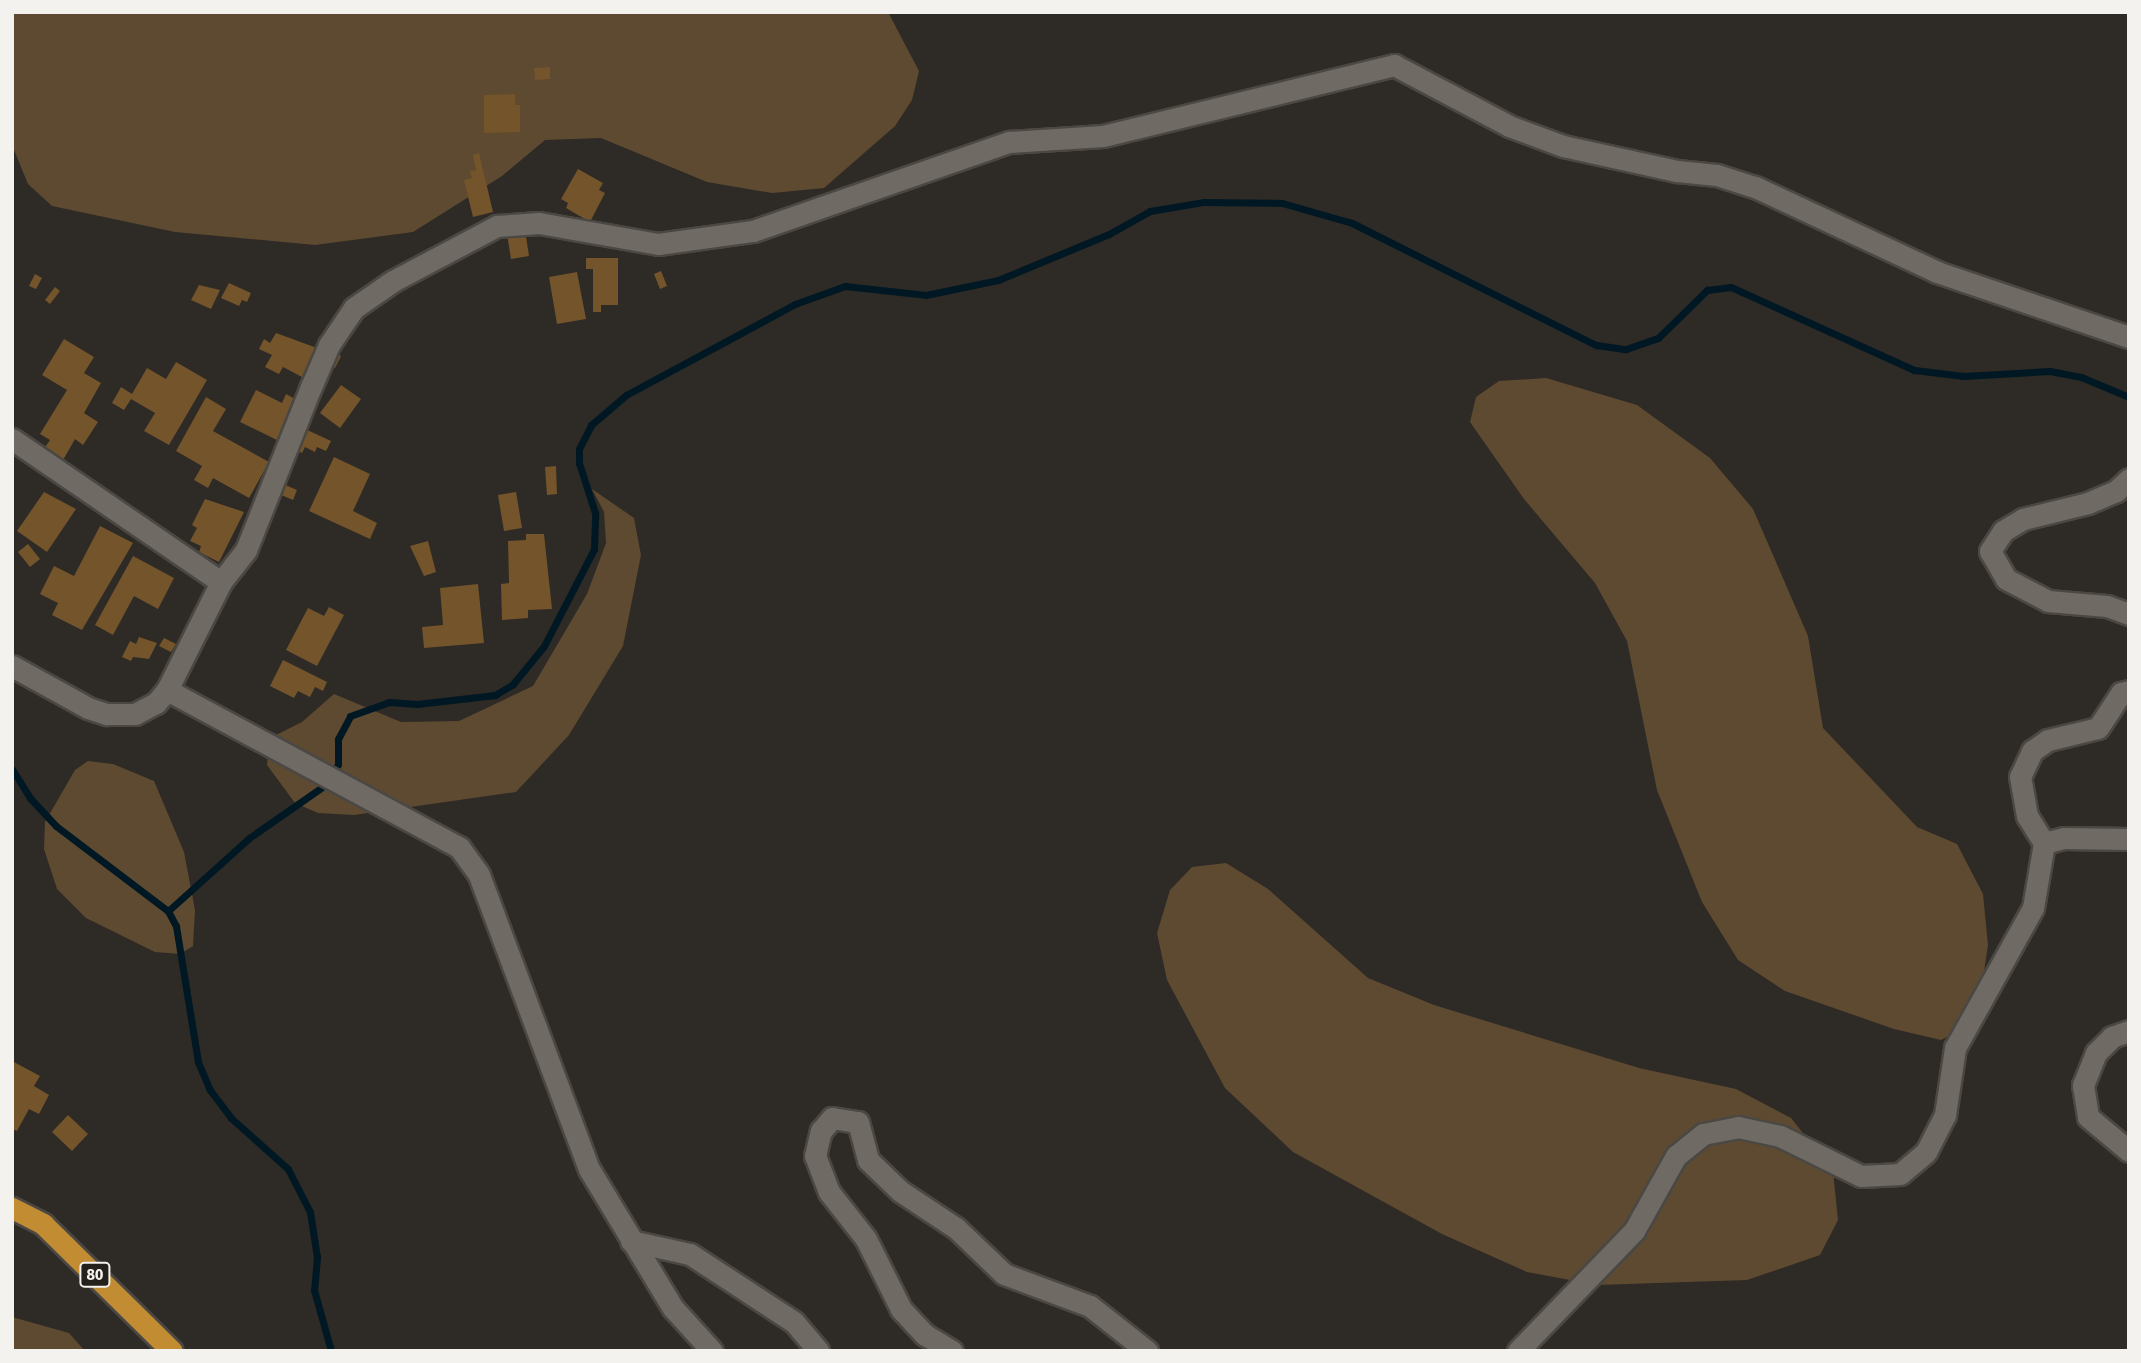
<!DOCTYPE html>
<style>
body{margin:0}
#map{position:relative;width:2141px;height:1363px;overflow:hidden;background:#2e2a25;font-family:"Fira Sans Condensed",sans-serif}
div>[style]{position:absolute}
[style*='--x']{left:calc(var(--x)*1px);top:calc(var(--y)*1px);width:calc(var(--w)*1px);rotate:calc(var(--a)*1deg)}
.green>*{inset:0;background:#5e4a31}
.stream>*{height:7px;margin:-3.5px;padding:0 3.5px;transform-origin:3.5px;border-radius:3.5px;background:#001823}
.building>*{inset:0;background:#73542b}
.roads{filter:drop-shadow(2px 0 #4b4844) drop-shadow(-2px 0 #4b4844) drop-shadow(0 2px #4b4844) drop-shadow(0 -2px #4b4844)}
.minor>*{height:21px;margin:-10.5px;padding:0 10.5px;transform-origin:10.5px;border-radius:10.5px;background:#6f6a64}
.major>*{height:21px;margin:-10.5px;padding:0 10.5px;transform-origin:10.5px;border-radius:10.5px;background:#c28d32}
span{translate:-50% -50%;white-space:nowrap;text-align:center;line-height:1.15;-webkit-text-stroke:5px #24201b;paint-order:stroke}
.shield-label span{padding:2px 5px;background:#24201b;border:2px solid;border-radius:5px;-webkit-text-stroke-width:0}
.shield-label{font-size:16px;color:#f4f2ee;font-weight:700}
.frame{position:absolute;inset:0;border:14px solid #f4f2ee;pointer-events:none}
</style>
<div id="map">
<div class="green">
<div style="clip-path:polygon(12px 12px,888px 12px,919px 71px,912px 100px,895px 126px,824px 188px,772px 193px,707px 182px,601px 138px,545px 140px,502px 176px,413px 232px,315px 245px,175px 232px,52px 206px,28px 184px,12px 145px)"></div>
<div style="clip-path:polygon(1546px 378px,1637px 405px,1710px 458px,1753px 509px,1808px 636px,1823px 728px,1917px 827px,1957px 844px,1983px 894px,1988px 945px,1981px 991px,1965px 1028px,1941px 1040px,1894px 1029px,1785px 991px,1738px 960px,1702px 902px,1657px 790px,1627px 641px,1595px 583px,1524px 499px,1470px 422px,1476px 397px,1499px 381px)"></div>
<div style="clip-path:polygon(592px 489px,634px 518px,641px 555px,623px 646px,569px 735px,516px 792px,354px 815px,318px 813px,295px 803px,267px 765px,270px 738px,302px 722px,334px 694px,401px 722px,459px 721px,533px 686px,587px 594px,606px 543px,604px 512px)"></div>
<div style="clip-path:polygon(88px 761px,113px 764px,154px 781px,184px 852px,195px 910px,193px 946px,180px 954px,155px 952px,86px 918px,57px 889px,44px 849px,45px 822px,75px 770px)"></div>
<div style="clip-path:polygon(1226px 863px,1268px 889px,1368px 978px,1434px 1005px,1639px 1068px,1736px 1089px,1791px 1118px,1833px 1171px,1838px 1220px,1820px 1255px,1747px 1280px,1597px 1285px,1527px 1272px,1442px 1234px,1293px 1152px,1225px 1088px,1167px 980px,1157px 933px,1170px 890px,1192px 867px)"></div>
<div style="clip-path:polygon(12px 1317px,69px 1333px,85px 1351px,12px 1351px)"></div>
</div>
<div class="stream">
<div style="--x:12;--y:769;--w:34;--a:58"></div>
<div style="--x:30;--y:798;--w:38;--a:47"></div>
<div style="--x:56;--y:826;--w:141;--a:37.2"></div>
<div style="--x:168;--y:911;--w:17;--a:62"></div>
<div style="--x:176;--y:926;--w:138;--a:80.8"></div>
<div style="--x:198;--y:1062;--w:30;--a:67"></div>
<div style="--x:210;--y:1090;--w:35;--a:53"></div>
<div style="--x:231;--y:1118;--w:76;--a:41.8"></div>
<div style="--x:288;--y:1169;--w:48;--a:62.9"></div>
<div style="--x:310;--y:1212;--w:46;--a:81.2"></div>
<div style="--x:317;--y:1257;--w:33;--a:95"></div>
<div style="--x:314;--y:1290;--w:63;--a:74.4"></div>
<div style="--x:168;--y:911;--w:109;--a:-42"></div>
<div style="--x:249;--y:838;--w:96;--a:-34.8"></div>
<div style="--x:328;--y:783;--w:21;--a:-62"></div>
<div style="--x:338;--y:764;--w:25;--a:-90"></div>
<div style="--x:338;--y:739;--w:26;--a:-62"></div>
<div style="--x:350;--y:716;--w:41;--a:-19.7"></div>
<div style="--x:389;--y:702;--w:28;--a:4"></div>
<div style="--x:417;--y:704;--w:79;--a:-6.6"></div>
<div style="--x:495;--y:695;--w:21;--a:-31"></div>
<div style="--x:513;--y:684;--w:49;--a:-50.8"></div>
<div style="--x:544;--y:646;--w:109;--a:-62.7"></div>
<div style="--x:594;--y:549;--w:36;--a:-88"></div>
<div style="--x:595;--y:513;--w:52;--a:-107.7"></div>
<div style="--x:579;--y:463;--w:14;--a:-90"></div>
<div style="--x:579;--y:449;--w:27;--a:-63"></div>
<div style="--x:591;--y:425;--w:46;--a:-40.6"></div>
<div style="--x:626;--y:395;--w:192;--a:-28.3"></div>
<div style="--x:795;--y:304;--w:53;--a:-19.8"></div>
<div style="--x:845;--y:286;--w:81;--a:6.3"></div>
<div style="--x:926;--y:295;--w:74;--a:-11.8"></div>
<div style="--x:998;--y:280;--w:120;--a:-22.5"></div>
<div style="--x:1109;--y:234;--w:47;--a:-29.3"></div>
<div style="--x:1150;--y:211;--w:55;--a:-9.5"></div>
<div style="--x:1204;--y:202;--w:78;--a:0.7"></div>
<div style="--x:1282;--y:203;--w:73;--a:15.9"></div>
<div style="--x:1352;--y:223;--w:273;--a:26.6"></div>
<div style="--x:1596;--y:345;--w:30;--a:8"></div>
<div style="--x:1626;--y:349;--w:34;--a:-19"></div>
<div style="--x:1658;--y:338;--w:69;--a:-44.4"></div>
<div style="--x:1707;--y:290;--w:24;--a:-7"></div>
<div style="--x:1731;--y:287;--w:201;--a:24.4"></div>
<div style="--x:1914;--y:370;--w:50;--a:6.8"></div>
<div style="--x:1964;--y:376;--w:86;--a:-3.3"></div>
<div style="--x:2050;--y:371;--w:32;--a:11"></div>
<div style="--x:2081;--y:377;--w:52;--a:22.6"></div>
</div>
<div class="building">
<div style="clip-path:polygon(550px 67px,550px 79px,535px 80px,534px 68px)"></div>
<div style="clip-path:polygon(515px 94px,515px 105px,520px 105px,520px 132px,484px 133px,484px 95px)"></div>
<div style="clip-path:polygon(479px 153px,493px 212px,473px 217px,464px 180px,472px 178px,470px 171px,476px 170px,473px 155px)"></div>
<div style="clip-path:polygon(578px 169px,603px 183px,599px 190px,605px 193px,590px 222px,566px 208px,568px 203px,561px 199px)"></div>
<div style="clip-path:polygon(525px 230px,529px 256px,511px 259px,507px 234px)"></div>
<div style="clip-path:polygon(586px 258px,618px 258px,618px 305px,601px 305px,601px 312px,593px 312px,593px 269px,586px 269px)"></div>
<div style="clip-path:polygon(661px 271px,667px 286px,660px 289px,654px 274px)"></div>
<div style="clip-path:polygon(577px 272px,586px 319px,557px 324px,549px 277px)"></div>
<div style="clip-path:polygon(35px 274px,42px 278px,36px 289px,29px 286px)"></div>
<div style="clip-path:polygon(229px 283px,251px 293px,247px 302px,242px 300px,239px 306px,221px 298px)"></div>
<div style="clip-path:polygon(199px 285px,220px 290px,211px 309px,191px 300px)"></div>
<div style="clip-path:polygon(55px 287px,60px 291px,50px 304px,45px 300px)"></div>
<div style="clip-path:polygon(276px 333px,317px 348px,302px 377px,283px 367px,279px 374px,265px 367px,272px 355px,259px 349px,264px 339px,270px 343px)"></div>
<div style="clip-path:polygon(64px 339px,94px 357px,84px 373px,101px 383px,84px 413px,98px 422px,83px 445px,75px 439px,62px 462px,43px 450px,50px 440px,40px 434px,67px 390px,42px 375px)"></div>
<div style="clip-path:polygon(337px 354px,341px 356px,335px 368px,330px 366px)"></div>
<div style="clip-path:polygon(176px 362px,207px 380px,169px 445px,144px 431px,155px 413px,131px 399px,124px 410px,112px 403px,121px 387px,132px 394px,147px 368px,166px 379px)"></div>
<div style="clip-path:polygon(341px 385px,361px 399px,340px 428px,320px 413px)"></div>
<div style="clip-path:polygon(256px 390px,282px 403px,286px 394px,297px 400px,277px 440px,240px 422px)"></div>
<div style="clip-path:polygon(206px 397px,226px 409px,213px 431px,269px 462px,249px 498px,213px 478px,208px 488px,194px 480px,202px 466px,176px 451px)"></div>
<div style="clip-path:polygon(303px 428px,331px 441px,326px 451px,317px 447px,315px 452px,305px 447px,302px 453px,294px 449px)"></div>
<div style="clip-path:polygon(334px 457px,370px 474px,353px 511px,377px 523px,370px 539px,309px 511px)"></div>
<div style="clip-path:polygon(556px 466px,557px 494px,547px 495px,545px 467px)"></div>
<div style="clip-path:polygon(283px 484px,297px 490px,293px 500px,279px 494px)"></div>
<div style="clip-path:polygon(44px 492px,76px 509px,47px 552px,17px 531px)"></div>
<div style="clip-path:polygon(516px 492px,522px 528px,504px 531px,498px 495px)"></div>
<div style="clip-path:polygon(205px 499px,244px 512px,219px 562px,199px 552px,201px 546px,190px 541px,197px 528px,192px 525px)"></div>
<div style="clip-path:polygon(100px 526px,133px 543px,82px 630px,52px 615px,58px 603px,40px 594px,54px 566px,74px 576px)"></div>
<div style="clip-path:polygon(526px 534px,544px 534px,552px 609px,528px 610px,528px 618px,502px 620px,501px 584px,509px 583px,508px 541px,526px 540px)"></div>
<div style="clip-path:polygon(428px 541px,436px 572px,424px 576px,410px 546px)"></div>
<div style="clip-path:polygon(28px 544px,40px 559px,30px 567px,18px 552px)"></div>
<div style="clip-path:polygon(133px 556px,174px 578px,158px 609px,134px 596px,113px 635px,95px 625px)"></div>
<div style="clip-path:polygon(478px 584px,484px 643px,424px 648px,422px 627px,443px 625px,440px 588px)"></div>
<div style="clip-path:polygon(329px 607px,344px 615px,317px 666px,286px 650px,308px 608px,324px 616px)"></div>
<div style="clip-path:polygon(139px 637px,157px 643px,149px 659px,133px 657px,131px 661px,122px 657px,130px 641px,136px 644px)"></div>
<div style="clip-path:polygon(164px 638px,176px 644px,171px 652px,159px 646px)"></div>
<div style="clip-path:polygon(283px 660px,327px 682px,323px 691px,315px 687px,310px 697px,298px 691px,294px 698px,270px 686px)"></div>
<div style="clip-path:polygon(12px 1061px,40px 1076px,34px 1086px,49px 1095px,39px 1114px,29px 1109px,17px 1131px,12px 1129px)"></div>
<div style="clip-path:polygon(68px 1115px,88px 1134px,72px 1151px,52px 1132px)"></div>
</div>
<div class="roads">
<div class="minor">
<div style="--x:12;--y:439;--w:253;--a:34.4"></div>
<div style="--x:2129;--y:479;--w:18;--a:137"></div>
<div style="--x:2116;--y:491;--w:30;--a:157"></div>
<div style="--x:2088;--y:503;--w:67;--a:166.2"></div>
<div style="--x:2023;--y:519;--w:23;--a:149"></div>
<div style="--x:2003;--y:531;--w:24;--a:123"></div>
<div style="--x:1990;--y:551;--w:32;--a:60"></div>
<div style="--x:2006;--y:579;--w:47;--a:27.6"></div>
<div style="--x:2048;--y:601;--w:59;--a:4.8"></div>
<div style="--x:2107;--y:606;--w:23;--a:20"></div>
<div style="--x:12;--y:666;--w:87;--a:28.9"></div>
<div style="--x:88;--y:708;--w:20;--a:18"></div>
<div style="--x:107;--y:714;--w:28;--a:0"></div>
<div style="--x:135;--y:714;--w:24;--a:-28"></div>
<div style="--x:156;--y:703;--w:17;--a:-50"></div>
<div style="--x:167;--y:690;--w:121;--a:-63.4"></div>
<div style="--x:221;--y:582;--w:41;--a:-52"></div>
<div style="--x:246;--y:550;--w:175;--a:-68.3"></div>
<div style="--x:311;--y:387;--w:46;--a:-66.8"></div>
<div style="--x:329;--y:345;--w:45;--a:-56"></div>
<div style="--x:354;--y:308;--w:47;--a:-34.7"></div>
<div style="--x:393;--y:281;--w:118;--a:-27.9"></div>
<div style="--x:497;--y:226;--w:42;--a:-4.1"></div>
<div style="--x:539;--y:223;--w:121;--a:10"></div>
<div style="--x:658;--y:244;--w:96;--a:-7.8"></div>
<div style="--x:753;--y:231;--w:271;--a:-19.2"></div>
<div style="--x:1009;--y:142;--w:94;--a:-3.7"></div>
<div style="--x:1103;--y:136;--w:300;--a:-13.7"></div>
<div style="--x:1394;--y:65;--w:130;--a:27.9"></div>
<div style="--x:1509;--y:126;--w:58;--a:20.3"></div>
<div style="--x:1563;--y:146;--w:117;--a:12.4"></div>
<div style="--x:1677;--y:171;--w:40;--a:5.7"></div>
<div style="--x:1717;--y:175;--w:40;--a:18"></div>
<div style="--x:1755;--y:187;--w:201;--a:25"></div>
<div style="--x:1937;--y:272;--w:203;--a:18.7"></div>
<div style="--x:167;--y:690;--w:332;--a:28.3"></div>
<div style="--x:459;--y:847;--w:34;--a:54"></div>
<div style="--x:479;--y:875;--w:314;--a:69.5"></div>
<div style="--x:589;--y:1169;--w:162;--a:58.9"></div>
<div style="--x:673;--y:1308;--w:58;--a:47.8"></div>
<div style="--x:2044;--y:843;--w:21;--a:-14"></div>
<div style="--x:2064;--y:838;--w:65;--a:0.9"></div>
<div style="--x:2129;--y:1031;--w:18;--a:161"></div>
<div style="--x:2112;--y:1037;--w:23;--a:135"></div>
<div style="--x:2096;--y:1053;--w:35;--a:112"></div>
<div style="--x:2083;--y:1085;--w:32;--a:81"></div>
<div style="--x:2088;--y:1117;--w:53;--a:39.7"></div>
<div style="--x:631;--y:1241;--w:60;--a:12.4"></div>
<div style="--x:690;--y:1254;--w:124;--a:33.2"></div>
<div style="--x:794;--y:1322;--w:38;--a:50"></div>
<div style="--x:952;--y:1351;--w:31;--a:-149"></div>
<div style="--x:925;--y:1335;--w:35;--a:-133"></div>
<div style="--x:901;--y:1309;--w:78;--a:-116.6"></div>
<div style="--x:866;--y:1239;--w:60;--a:-128.2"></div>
<div style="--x:829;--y:1192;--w:39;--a:-111"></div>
<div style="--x:815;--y:1156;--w:26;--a:-77"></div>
<div style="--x:821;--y:1131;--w:17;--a:-50"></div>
<div style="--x:832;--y:1118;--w:26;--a:9"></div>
<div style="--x:858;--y:1122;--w:39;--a:75"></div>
<div style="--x:868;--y:1160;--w:45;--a:44.1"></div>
<div style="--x:900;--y:1191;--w:67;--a:33.5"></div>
<div style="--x:956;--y:1228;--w:66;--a:43.8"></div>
<div style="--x:1004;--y:1274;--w:92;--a:20.4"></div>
<div style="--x:1090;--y:1306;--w:73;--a:38.3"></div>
<div style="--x:1518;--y:1351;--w:167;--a:-46"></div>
<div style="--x:1634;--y:1231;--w:86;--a:-60.8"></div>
<div style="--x:1676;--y:1156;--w:35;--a:-39"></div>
<div style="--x:1703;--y:1134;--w:36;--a:-11"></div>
<div style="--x:1738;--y:1127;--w:43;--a:12.1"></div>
<div style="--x:1780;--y:1136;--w:90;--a:26.3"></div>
<div style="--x:1861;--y:1176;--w:39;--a:-3"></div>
<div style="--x:1900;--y:1174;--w:34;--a:-40"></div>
<div style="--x:1926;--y:1152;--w:42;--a:-62.8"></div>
<div style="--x:1945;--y:1115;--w:68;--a:-81.5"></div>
<div style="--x:1955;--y:1048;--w:160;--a:-60.9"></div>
<div style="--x:2033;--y:908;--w:66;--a:-80.4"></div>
<div style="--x:2044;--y:843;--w:32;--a:-122"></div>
<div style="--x:2027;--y:816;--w:40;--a:-100"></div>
<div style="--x:2020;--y:777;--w:29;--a:-65"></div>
<div style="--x:2032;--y:751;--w:19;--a:-35"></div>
<div style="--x:2048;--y:740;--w:51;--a:-13.5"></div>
<div style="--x:2098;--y:728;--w:42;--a:-56.7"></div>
<div style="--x:2121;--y:693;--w:8;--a:-14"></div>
</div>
<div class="major">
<div style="--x:12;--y:1208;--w:35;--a:27"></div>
<div style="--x:43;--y:1224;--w:181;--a:44.6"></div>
</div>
</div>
<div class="shield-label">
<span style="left:95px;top:1275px">80</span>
</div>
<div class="frame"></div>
</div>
